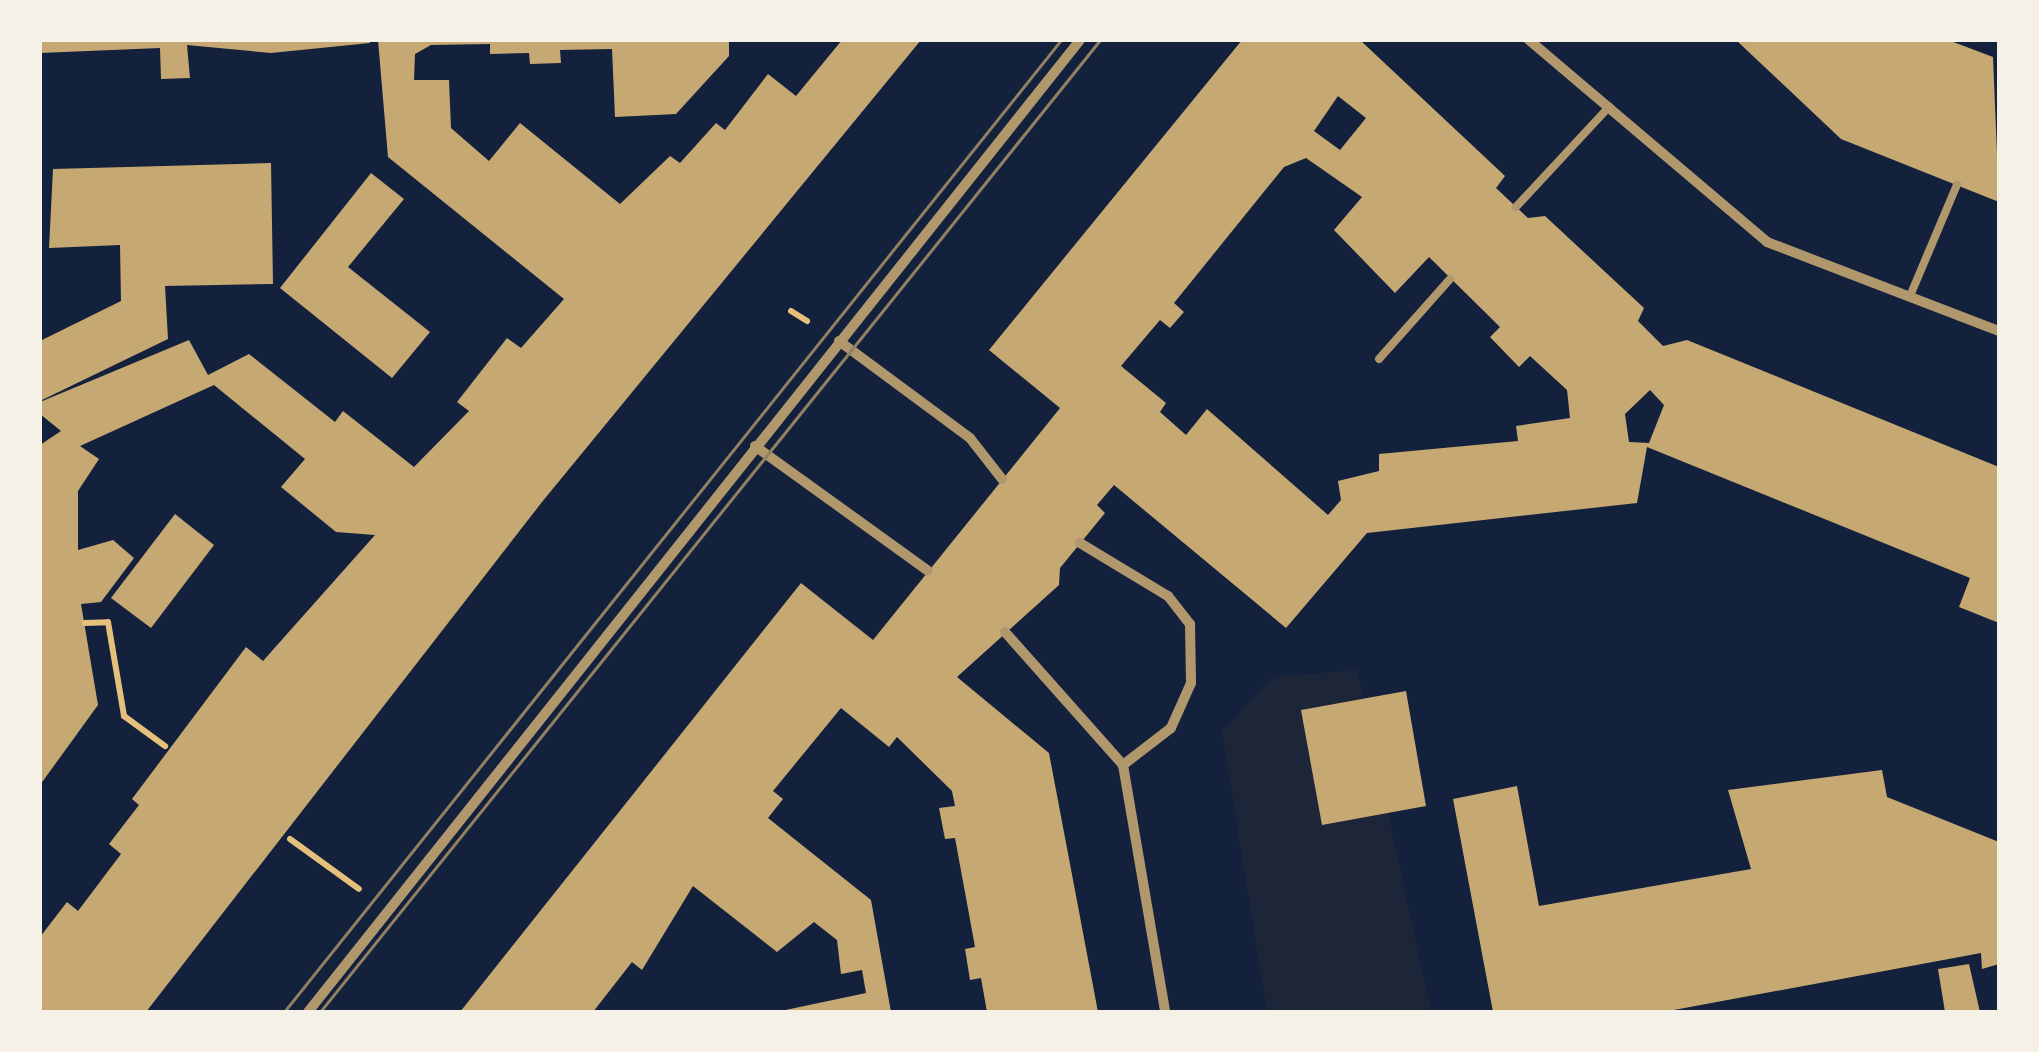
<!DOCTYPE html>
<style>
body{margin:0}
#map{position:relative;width:2039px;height:1052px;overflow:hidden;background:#14213d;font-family:"Space Grotesk",sans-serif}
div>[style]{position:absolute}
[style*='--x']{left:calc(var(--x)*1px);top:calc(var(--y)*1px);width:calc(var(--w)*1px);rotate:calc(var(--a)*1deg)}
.green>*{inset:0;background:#1d2539}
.building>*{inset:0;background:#c6a872}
.path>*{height:6px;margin:-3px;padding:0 3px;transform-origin:3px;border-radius:3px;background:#e5c07b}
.service>*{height:8px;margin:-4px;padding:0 4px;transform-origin:4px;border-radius:4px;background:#b1986c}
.minor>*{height:10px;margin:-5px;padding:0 5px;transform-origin:5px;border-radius:5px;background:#b1986c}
.tram>*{height:2.5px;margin:-1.25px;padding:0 1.25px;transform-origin:1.25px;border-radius:1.25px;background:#918062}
span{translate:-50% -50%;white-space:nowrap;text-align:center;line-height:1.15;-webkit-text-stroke:10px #f6f1e7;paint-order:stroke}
.frame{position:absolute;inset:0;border:42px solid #f6f1e7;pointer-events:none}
</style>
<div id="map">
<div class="green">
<div style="clip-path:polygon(1357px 670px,1431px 1012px,1267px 1012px,1222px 731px,1273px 677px)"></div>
</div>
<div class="building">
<div style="clip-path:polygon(40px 40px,370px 40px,370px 43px,271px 53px,187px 45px,190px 78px,161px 79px,160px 48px,40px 53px)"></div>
<div style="clip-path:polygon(378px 40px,729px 40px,729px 56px,676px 114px,615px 117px,612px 49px,560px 50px,561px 63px,530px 64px,529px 53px,490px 54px,490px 44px,431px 45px,415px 54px,414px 80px,449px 80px,451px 128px,489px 161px,520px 123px,620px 204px,670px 156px,680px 163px,716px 123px,725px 130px,768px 74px,796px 96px,842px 40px,921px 40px,542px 502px,146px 1012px,40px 1012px,40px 937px,67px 902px,78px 911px,121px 854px,109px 844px,139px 805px,132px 799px,246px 647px,263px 661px,375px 535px,336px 532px,281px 487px,305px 459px,214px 385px,80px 446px,99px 459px,78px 491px,78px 550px,113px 540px,134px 558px,101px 602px,81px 604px,98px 705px,40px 785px,40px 445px,61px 431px,40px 414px,40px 402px,189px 340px,208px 375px,249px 354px,335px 422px,343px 411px,414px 467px,469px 411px,457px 402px,507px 338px,521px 348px,564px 299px,388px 157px)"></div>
<div style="clip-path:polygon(evenodd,1242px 40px,1360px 40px,1505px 176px,1496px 188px,1528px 218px,1545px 216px,1644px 308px,1638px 321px,1663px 346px,1687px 340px,1999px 467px,1999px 623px,1959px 607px,1970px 578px,1647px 447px,1637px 503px,1367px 533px,1286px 628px,1114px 485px,1097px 505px,1105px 513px,1060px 568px,1059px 585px,957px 677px,1049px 753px,1098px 1012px,987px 1012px,981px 978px,970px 980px,965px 949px,975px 947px,955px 838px,945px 839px,939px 808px,955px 806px,952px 791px,897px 737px,889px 747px,841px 708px,773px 791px,783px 799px,768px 818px,871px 900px,891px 1012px,776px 1012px,866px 993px,862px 970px,841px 974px,837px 940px,814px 922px,777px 952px,693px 886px,642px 970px,632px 962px,593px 1012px,460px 1012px,801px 583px,873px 640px,1044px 428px,1060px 408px,989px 350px,1242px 40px,1338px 96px,1366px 118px,1340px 150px,1314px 131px,1338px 96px,1242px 40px,1306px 158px,1362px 197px,1334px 230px,1395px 293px,1429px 257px,1500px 327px,1490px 337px,1519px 367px,1530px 356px,1567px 390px,1570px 418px,1516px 426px,1518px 441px,1379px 454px,1379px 471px,1338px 481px,1341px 500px,1328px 515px,1207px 409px,1186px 435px,1160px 412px,1166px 403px,1121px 366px,1160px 320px,1170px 328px,1184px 312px,1174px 303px,1284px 167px,1306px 158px,1242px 40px,1650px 390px,1664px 405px,1649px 443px,1629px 442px,1625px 414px,1650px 390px)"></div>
<div style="clip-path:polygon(1736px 40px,1948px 40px,1993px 57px,1999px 202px,1841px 139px)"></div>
<div style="clip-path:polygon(271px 163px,273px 284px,165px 286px,168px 339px,40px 401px,40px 341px,121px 301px,120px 245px,49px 248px,53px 169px)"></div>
<div style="clip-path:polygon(371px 173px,404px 199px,348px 267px,430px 332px,392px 378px,280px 288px)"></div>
<div style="clip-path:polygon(175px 514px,214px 545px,151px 628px,111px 598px)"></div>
<div style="clip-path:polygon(1406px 691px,1426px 806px,1322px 825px,1301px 710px)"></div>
<div style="clip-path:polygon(1882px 770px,1887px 797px,1999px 842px,1999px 964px,1982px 969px,1981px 953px,1663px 1012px,1493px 1012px,1453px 799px,1517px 786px,1539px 906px,1751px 869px,1728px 790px)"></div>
<div style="clip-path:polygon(1969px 964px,1980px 1012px,1945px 1012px,1938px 969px)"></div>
</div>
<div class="path">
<div style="--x:791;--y:311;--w:19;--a:32"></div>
<div style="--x:85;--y:623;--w:23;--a:-2"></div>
<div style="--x:108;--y:622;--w:95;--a:80.3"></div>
<div style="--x:124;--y:716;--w:51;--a:36.2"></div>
<div style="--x:290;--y:839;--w:85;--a:35.9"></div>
</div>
<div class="service">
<div style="--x:1516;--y:207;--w:137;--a:-47.1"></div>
<div style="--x:1910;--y:296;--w:121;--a:-67.1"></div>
<div style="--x:1379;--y:359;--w:107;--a:-48.4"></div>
</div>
<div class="minor">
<div style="--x:1529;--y:40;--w:312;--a:40.3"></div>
<div style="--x:1767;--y:242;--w:248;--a:21"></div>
<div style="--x:839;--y:341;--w:163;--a:36.5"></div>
<div style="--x:970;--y:438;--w:52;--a:52"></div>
<div style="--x:755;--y:446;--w:213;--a:35.8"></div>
<div style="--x:1080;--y:543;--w:103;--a:31.1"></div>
<div style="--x:1168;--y:596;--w:36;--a:52"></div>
<div style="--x:1190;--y:624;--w:59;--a:89"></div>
<div style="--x:1191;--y:683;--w:49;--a:114"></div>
<div style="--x:1171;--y:728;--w:61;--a:142.4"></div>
<div style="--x:1005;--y:632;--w:178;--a:48.4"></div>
<div style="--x:1123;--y:765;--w:251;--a:80.3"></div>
<div style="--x:308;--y:1012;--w:1241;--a:-51.54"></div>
</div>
<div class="tram">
<div style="--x:284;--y:1012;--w:1244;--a:-51.36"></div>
<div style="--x:320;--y:1012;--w:1246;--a:-51.25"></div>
</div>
<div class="frame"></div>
</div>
